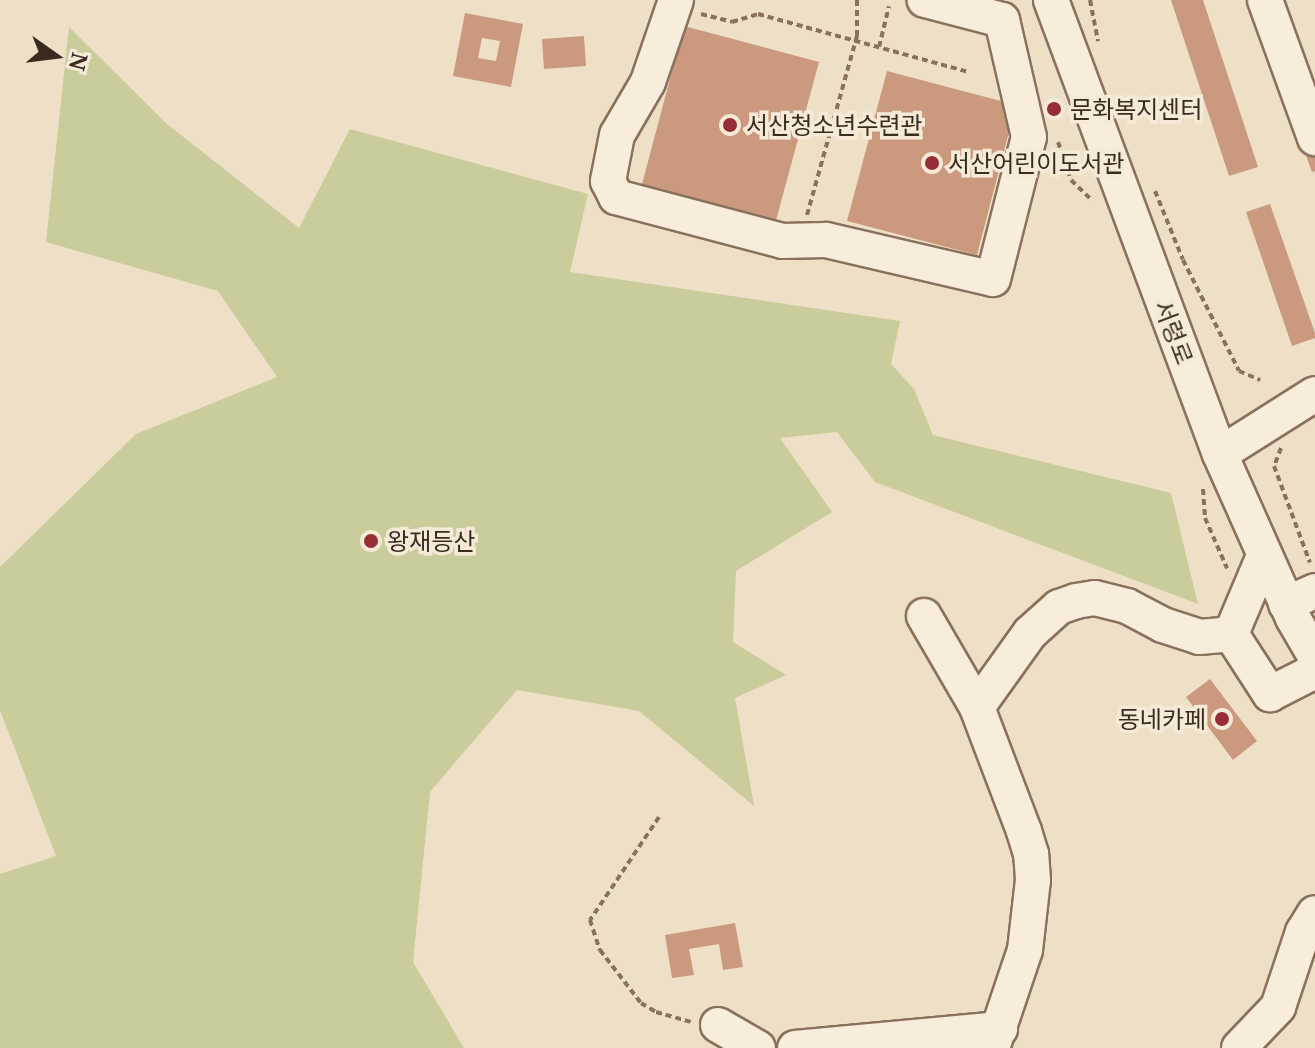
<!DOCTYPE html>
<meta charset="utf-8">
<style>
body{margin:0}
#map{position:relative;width:1315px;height:1048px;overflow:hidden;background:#eee0c7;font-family:"Noto Serif","Noto Sans KR",serif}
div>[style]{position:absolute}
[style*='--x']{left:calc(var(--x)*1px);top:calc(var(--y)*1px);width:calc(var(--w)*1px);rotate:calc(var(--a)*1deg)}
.green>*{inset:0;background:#cacc9b}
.building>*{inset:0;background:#cb997e}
.path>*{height:4px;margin-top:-2px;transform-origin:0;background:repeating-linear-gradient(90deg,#89715d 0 6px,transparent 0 10px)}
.roads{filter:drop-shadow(2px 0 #89715d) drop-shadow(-2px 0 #89715d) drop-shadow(0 2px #89715d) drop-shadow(0 -2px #89715d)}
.minor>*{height:34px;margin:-17px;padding:0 17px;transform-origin:17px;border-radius:17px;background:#f8eddb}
.dots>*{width:22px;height:22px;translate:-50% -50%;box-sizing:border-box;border:4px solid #f5ead7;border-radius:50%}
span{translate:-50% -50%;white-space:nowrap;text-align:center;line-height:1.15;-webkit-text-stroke:7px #f5ead7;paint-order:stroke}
.poi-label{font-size:24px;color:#3a2b20}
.left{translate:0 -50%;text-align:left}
.right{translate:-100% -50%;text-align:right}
.street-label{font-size:24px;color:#3a2b20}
.north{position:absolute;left:16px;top:16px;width:80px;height:80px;-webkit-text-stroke:6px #f5ead7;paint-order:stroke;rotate:104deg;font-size:22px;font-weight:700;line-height:32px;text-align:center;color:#3a2b20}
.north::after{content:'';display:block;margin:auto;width:28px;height:36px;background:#3a2b20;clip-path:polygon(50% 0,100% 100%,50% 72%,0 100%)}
</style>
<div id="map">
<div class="green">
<div style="clip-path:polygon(69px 27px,167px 124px,299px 228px,350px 129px,588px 194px,570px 272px,900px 321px,891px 364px,914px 389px,933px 435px,1171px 493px,1198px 604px,875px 482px,837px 432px,780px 438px,832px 512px,736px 571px,733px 642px,786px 675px,735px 698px,754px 806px,639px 711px,517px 690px,430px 792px,413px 962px,464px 1048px,0 1048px,0 874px,56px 856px,0 710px,0 567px,136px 434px,277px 377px,218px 291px,46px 242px)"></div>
</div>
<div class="building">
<div style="clip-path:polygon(1171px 0,1203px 0,1258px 167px,1229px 176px)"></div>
<div style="clip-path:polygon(evenodd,465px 13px,523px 24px,511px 87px,453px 76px,465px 13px,482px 38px,500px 41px,496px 61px,478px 58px,482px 38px)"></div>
<div style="clip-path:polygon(684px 26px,819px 62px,775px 224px,641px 188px)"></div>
<div style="clip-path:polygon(584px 36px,586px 66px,544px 69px,542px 39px)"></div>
<div style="clip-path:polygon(887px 71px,1016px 105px,977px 255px,847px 221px)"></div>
<div style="clip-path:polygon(1315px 133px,1315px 171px,1312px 172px,1300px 139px)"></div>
<div style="clip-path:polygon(1270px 204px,1315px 333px,1315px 338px,1292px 346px,1246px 212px)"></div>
<div style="clip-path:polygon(1210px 679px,1257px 741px,1233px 760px,1186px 697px)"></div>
<div style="clip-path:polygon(735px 923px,743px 967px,723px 970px,719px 944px,689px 949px,694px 975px,672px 978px,665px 935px)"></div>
</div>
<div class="path">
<div style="--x:1090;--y:0;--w:42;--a:79"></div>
<div style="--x:701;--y:14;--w:32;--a:14"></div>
<div style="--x:732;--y:22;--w:27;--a:-17"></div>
<div style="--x:758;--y:14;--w:218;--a:15.4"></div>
<div style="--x:879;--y:47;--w:42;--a:-76.3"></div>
<div style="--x:1058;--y:142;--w:40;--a:71.1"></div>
<div style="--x:1071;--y:180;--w:30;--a:44"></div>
<div style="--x:1155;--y:191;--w:74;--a:67.9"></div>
<div style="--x:1183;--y:260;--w:124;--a:63.2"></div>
<div style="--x:1239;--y:371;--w:23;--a:23"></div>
<div style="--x:807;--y:215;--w:186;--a:-74.4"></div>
<div style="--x:857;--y:36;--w:36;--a:-90"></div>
<div style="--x:1281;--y:448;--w:19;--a:111"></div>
<div style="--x:1274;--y:466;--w:103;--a:69.6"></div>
<div style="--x:1203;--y:489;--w:29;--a:86"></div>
<div style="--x:1205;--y:518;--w:55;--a:66.3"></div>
<div style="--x:659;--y:817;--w:124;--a:123.8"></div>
<div style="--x:590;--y:920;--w:32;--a:72"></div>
<div style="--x:600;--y:950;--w:67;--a:52.3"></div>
<div style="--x:641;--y:1003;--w:17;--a:31"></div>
<div style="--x:656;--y:1012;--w:37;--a:16"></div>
</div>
<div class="roads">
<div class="minor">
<div style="--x:676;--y:0;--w:87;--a:108.9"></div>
<div style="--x:648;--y:82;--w:61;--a:120.3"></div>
<div style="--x:617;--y:135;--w:47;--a:101.1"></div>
<div style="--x:608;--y:181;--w:18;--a:63"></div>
<div style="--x:616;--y:197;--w:172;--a:14.8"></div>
<div style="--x:782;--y:241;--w:44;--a:-1.3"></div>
<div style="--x:826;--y:240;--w:171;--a:13.1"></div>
<div style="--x:993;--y:279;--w:146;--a:-75.8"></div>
<div style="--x:1029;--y:137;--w:120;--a:-103"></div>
<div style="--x:1002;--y:20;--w:80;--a:-165.4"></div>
<div style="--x:1051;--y:0;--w:484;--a:69.6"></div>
<div style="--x:1220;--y:454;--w:180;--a:66"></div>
<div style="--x:1293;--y:618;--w:44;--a:59.9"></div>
<div style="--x:1265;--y:0;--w:147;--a:70.1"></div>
<div style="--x:1220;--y:454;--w:112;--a:-32.3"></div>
<div style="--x:1286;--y:604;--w:32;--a:-24"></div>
<div style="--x:924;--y:616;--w:105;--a:59.8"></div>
<div style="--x:1231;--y:634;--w:72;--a:57"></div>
<div style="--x:1270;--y:694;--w:51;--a:-27.1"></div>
<div style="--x:1231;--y:634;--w:85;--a:-67.1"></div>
<div style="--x:718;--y:1025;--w:46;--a:29.9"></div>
<div style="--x:795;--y:1048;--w:206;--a:-5.3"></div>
<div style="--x:992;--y:1048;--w:103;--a:-71.4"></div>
<div style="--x:1025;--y:950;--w:70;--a:-83.5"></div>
<div style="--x:1033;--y:880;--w:26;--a:-94"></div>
<div style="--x:1031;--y:854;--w:24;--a:-107"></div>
<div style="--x:1024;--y:831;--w:133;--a:-110.8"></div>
<div style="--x:977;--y:707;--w:91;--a:-54.4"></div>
<div style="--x:1030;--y:633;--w:39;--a:-42"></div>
<div style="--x:1059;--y:607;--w:18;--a:-19"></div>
<div style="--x:1076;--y:601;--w:19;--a:-9"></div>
<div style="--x:1095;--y:598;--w:33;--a:14"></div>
<div style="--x:1127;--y:606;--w:41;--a:27.8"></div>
<div style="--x:1163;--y:625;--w:38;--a:18"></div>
<div style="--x:1199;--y:637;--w:32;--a:-5"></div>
<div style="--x:1239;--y:1048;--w:57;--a:-46.4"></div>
<div style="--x:1278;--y:1007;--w:79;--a:-71.6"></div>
<div style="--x:1303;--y:932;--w:22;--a:-58"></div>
</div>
</div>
<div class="dots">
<div style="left:1054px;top:109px;background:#972e36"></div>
<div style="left:730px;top:125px;background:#972e36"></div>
<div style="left:932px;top:163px;background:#972e36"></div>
<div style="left:371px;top:541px;background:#972e36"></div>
<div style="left:1222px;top:719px;background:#972e36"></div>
</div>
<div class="poi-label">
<span class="left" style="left:1070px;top:109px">문화복지센터</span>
<span class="left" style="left:746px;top:125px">서산청소년수련관</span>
<span class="left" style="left:948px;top:163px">서산어린이도서관</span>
<span class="left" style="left:387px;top:541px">왕재등산</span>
<span class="right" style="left:1206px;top:719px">동네카페</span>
</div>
<div class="street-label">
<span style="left:1174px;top:332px;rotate:69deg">서령로</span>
</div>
<div class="north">N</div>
</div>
